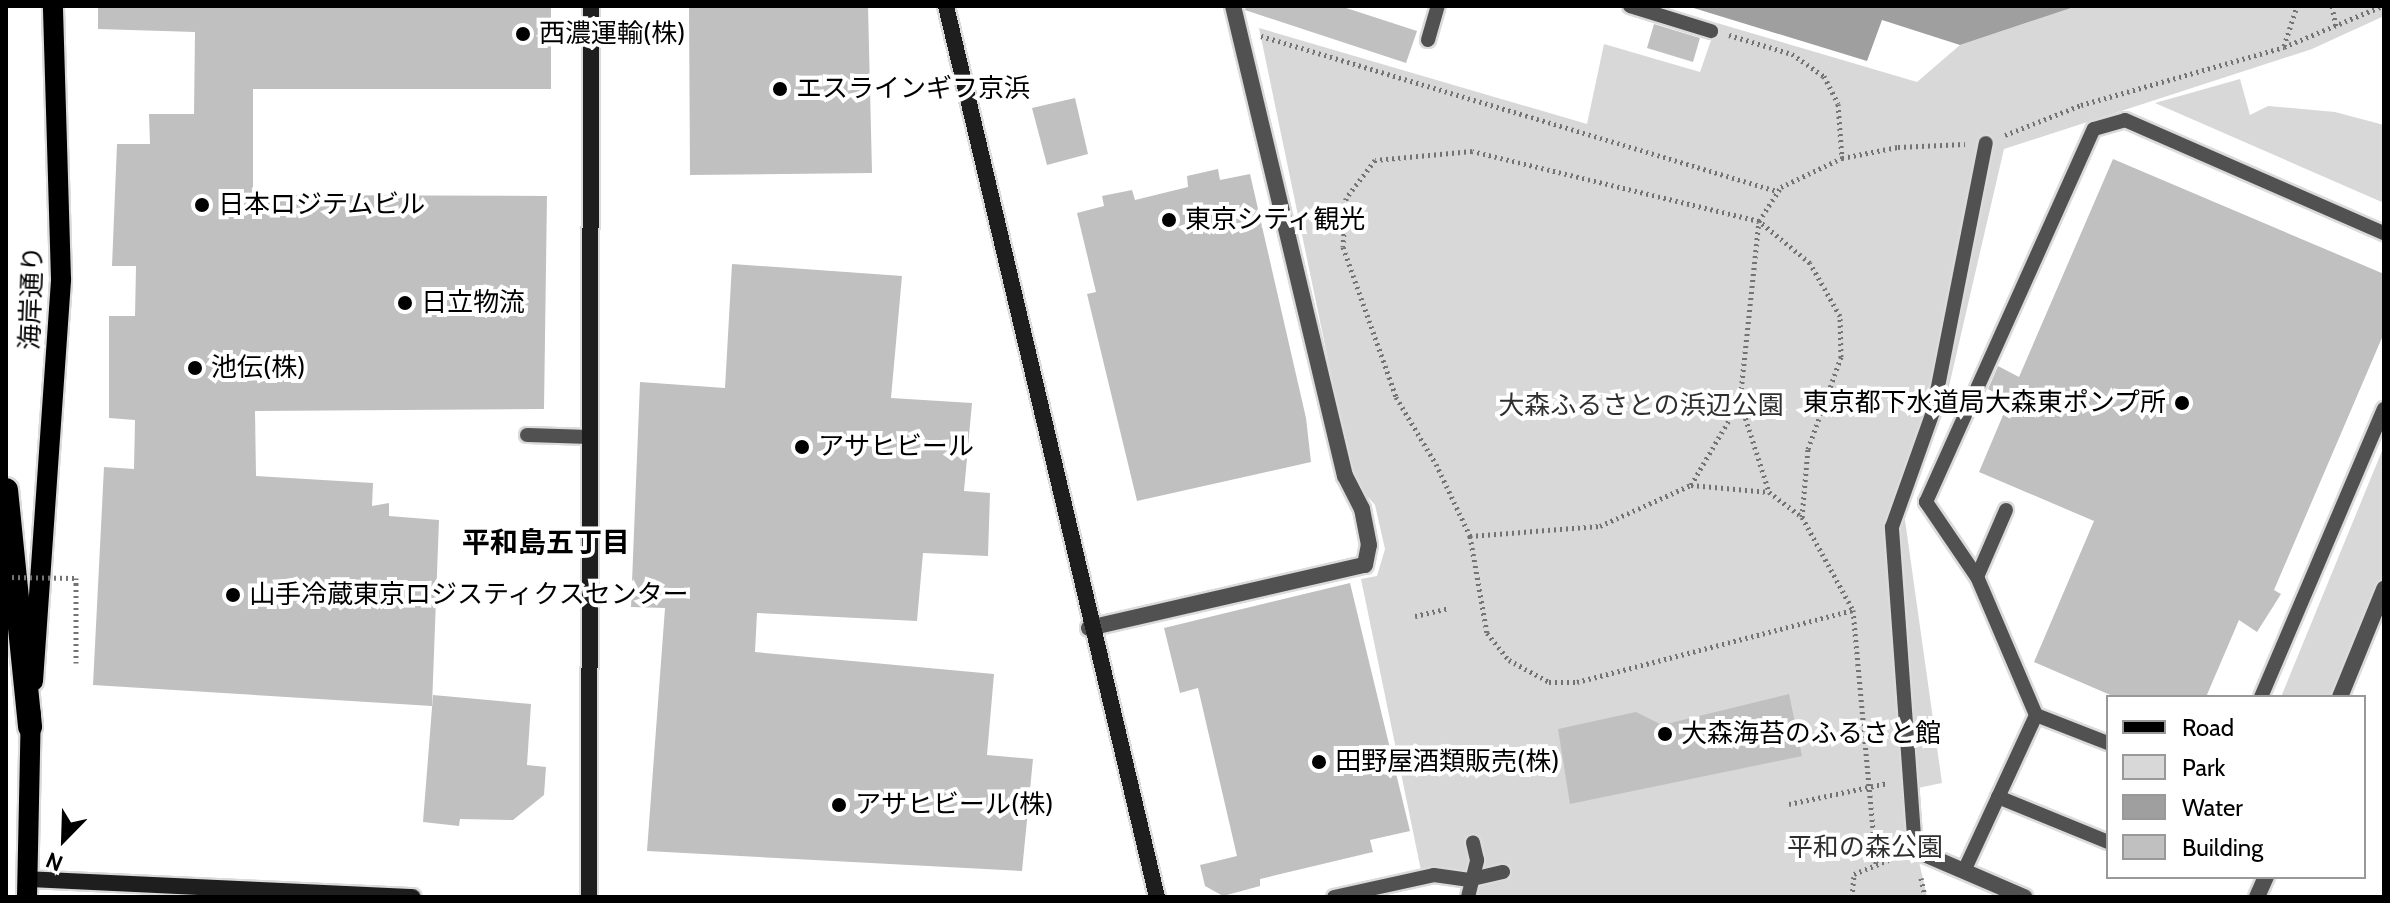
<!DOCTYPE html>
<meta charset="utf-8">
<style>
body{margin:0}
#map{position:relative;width:2390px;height:903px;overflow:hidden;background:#fff;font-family:Cabin,"Noto Sans JP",sans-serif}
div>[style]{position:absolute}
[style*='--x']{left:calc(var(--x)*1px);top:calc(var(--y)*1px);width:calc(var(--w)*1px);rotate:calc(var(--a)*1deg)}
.green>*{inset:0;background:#d8d8d8}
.water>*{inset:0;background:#9f9f9f}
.building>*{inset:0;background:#c0c0c0}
.path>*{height:5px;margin-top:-2.5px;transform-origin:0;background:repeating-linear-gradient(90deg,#737373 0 2px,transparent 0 6px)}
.roads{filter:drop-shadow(2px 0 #dbdbdb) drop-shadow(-2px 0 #dbdbdb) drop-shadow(0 2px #dbdbdb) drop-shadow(0 -2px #dbdbdb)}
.lane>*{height:14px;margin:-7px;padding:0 7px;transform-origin:7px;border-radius:7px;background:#515151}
.street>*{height:16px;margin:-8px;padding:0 8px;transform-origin:8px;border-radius:8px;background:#515151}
.secondary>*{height:16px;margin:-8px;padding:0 8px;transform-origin:8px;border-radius:8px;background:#1e1e1e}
.primary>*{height:20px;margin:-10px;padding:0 10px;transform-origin:10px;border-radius:10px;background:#000}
.highway>*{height:24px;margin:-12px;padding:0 12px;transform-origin:12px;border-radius:12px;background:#000}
.path-bridge>*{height:5px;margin-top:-2.5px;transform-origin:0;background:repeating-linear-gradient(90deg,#737373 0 2px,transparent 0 6px)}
.dots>*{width:22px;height:22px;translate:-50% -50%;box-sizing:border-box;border:4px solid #fff;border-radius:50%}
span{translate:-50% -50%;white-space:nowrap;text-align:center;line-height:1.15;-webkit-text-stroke:8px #fff;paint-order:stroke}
.poi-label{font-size:26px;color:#000}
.left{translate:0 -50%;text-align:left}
.right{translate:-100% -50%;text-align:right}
.street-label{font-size:26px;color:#000}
.park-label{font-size:26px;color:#2f2f2f}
.neighbourhood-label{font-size:28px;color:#000;font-weight:700}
.frame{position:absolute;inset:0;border:8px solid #000;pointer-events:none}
.legend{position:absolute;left:2106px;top:695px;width:260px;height:184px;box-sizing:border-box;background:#fff;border:2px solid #999;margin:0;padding:10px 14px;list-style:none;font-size:24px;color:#000}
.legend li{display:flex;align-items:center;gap:16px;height:40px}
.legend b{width:40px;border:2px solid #999}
.north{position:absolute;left:24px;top:799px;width:80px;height:80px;-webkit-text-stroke:6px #fff;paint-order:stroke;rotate:203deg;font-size:22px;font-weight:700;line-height:32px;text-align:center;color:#000}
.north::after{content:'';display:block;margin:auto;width:28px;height:36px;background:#000;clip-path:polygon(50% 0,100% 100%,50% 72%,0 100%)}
</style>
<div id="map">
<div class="green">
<div style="clip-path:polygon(2077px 6px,2384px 6px,2384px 16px,2312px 49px,2004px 149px,1943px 412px,1904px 513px,1942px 783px,1903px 791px,1927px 897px,1479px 897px,1474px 875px,1424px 885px,1361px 579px,1377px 576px,1385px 549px,1375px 505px,1353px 480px,1259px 28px,1587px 124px,1604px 44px,1700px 72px,1717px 23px,1917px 82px,1960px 45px)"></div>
<div style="clip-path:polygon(2240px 79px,2250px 115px,2268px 106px,2335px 112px,2384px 125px,2384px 203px,2155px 103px)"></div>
<div style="clip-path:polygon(2384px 446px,2384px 578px,2335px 697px,2281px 697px)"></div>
</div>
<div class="water">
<div style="clip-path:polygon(1687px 6px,2077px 6px,1960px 45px,1882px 20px,1867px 61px)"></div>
</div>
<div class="building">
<div style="clip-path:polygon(98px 6px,551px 6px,551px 89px,253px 89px,253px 195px,547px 196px,544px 409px,255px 411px,256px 476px,373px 483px,372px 506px,389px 503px,389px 516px,439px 520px,432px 706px,93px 685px,104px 467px,134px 469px,135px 420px,109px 418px,109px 316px,135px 316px,136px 266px,112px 266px,117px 144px,150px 144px,149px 114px,194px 114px,195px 32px,98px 29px)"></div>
<div style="clip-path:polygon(689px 6px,868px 6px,872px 173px,690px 175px)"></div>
<div style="clip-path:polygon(1246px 6px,1340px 6px,1417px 31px,1406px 63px,1245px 10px)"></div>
<div style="clip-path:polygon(1654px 24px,1700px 38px,1693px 62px,1647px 48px)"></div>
<div style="clip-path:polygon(1075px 98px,1088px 154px,1047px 165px,1032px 108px)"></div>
<div style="clip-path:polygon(2113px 159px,2384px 274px,2384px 333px,2274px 590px,2281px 594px,2257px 632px,2239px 620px,2206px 697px,2115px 697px,2034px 662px,2094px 521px,1979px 472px,2009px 401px,1988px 389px,1998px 366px,2019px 377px)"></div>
<div style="clip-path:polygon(1218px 169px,1220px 180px,1250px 174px,1306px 418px,1311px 462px,1137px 501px,1087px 294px,1096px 292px,1077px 213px,1104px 206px,1102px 196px,1132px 190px,1135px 200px,1188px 187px,1187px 176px)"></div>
<div style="clip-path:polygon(732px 264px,902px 276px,891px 398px,972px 403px,964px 491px,990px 493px,988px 556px,923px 553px,917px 621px,757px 613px,755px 652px,994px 674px,987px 755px,1033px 759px,1022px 871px,647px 851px,665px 608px,631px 607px,640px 382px,725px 388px)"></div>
<div style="clip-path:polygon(1350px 583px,1410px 831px,1370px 840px,1373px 852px,1260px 879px,1260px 886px,1223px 896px,1205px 886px,1200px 865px,1237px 856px,1198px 688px,1180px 693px,1164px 628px)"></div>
<div style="clip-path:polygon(1789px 694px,1802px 756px,1570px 804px,1558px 729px,1636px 712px,1662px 725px)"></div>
<div style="clip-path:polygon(433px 695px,531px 704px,527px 765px,546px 767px,544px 795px,513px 820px,460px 819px,459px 826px,423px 822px)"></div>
</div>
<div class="path">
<div style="--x:2332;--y:6;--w:20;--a:79"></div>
<div style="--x:1729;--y:35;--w:66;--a:16.8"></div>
<div style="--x:1792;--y:54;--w:39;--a:35"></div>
<div style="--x:1824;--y:76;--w:31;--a:63"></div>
<div style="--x:1838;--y:104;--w:54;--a:85.8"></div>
<div style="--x:1261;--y:36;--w:539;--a:16.72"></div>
<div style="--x:2284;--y:46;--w:42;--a:-72"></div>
<div style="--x:2005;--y:135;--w:82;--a:-21.5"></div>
<div style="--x:2081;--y:105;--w:211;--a:-15.9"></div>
<div style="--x:2284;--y:47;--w:106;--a:-22.7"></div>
<div style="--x:1740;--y:401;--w:181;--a:-84"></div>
<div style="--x:1759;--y:221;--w:40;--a:-57.1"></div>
<div style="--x:1781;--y:187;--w:68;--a:-25.4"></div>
<div style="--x:1842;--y:158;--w:57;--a:-11.1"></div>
<div style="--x:1898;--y:147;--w:67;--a:-2.6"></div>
<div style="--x:1691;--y:485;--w:97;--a:-59.7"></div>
<div style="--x:1740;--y:401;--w:96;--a:72.3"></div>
<div style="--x:1802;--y:517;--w:68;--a:-85"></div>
<div style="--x:1808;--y:449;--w:98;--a:-70.3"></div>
<div style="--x:1841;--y:357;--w:41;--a:-91.4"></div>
<div style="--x:1840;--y:316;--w:61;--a:-119.5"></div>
<div style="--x:1810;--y:263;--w:66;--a:-140.5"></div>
<div style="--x:1759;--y:221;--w:295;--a:-166.3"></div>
<div style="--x:1472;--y:151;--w:97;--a:174.7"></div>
<div style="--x:1375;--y:160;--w:48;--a:127.3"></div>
<div style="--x:1346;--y:198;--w:49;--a:93.5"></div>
<div style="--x:1343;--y:247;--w:159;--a:70.5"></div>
<div style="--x:1396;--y:397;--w:78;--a:59.2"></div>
<div style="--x:1436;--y:464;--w:80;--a:64.7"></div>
<div style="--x:1470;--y:536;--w:98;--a:80.1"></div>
<div style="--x:1487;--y:633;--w:35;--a:51"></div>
<div style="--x:1509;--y:660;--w:46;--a:28.8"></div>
<div style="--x:1549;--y:682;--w:28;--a:0"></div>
<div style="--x:1577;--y:682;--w:285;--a:-14.6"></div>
<div style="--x:1470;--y:536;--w:130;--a:-4.4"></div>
<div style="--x:1600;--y:526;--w:100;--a:-24.3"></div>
<div style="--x:1691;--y:485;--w:78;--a:5.1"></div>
<div style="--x:1769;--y:492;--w:41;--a:37.1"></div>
<div style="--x:1802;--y:517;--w:106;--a:61.3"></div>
<div style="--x:1853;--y:610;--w:256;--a:84.8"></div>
<div style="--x:1415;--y:616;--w:35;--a:-13"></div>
<div style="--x:76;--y:663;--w:85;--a:-90"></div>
<div style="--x:1789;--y:804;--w:101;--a:-12"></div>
<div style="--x:1921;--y:878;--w:19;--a:78"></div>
<div style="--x:1852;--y:897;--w:23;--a:-85"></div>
<div style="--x:1854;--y:874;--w:45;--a:-22"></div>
</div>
<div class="roads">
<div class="lane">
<div style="--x:1630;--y:6;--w:85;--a:17.2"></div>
<div style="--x:1428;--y:40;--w:35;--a:-74"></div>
<div style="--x:527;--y:435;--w:63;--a:1.8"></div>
<div style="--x:1977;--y:577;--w:91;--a:-124.2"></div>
<div style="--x:1926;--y:502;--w:409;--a:-65.8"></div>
<div style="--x:2094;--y:129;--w:32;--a:-16"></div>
<div style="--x:2125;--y:120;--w:283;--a:23.6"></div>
<div style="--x:2261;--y:697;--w:313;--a:-66.9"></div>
<div style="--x:2036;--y:715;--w:77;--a:21.3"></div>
<div style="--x:1998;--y:797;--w:119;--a:22.2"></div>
<div style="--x:1915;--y:850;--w:324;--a:-94.1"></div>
<div style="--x:1892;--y:527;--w:122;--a:-70.4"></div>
<div style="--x:1933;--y:412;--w:274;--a:-78.9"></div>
<div style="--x:1964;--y:871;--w:172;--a:-65.2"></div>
<div style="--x:2036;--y:715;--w:150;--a:-113.1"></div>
<div style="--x:1977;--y:577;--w:73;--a:-66.6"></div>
<div style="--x:1334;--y:897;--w:102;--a:-12.4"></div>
<div style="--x:1434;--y:875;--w:34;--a:8"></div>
<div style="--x:1468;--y:880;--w:36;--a:-13"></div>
<div style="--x:1468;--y:897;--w:38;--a:-76"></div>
<div style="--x:1477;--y:860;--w:18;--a:-103"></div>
</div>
<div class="street">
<div style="--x:1089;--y:628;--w:283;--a:-12.9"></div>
<div style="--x:1365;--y:565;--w:20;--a:-79"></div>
<div style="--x:1369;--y:545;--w:37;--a:-101"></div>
<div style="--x:1362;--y:509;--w:37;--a:-117"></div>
<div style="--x:1345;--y:476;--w:483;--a:-103.4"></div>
<div style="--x:2340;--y:697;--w:117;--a:-67.8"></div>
<div style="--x:1915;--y:850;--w:119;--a:23.3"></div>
<div style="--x:2257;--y:897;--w:22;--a:-66"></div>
</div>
<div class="secondary">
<div style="--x:946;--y:6;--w:916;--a:76.68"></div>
<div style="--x:27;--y:879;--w:386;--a:2.7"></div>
<div style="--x:589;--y:897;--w:891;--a:-89.87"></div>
</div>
<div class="primary">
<div style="--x:33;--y:681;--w:403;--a:-86"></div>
<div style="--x:61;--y:279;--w:273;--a:-91.7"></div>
<div style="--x:27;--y:897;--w:184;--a:-88.8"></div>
</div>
<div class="highway">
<div style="--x:6;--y:490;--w:238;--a:84.2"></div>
</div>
</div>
<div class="path-bridge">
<div style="--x:6;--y:577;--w:70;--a:0.8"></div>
</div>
<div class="dots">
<div style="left:523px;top:34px;background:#000"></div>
<div style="left:780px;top:89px;background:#000"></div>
<div style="left:202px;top:205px;background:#000"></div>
<div style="left:1169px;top:220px;background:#000"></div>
<div style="left:405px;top:303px;background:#000"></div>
<div style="left:195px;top:368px;background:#000"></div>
<div style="left:2182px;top:403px;background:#000"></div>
<div style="left:802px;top:447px;background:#000"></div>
<div style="left:233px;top:595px;background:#000"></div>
<div style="left:1665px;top:734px;background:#000"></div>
<div style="left:1319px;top:762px;background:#000"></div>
<div style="left:839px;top:805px;background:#000"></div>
</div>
<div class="poi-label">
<span class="left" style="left:539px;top:34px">西濃運輸(株)</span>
<span class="left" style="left:796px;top:89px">エスラインギフ京浜</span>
<span class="left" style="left:218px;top:205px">日本ロジテムビル</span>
<span class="left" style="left:1185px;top:220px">東京シティ観光</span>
<span class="left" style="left:421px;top:303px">日立物流</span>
<span class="left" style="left:211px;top:368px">池伝(株)</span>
<span class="right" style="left:2166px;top:403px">東京都下水道局大森東ポンプ所</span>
<span class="left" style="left:818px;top:447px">アサヒビール</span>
<span class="left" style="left:249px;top:595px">山手冷蔵東京ロジスティクスセンター</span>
<span class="left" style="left:1681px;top:734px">大森海苔のふるさと館</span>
<span class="left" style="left:1335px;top:762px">田野屋酒類販売(株)</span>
<span class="left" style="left:855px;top:805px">アサヒビール(株)</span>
</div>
<div class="street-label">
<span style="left:32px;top:298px;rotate:-88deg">海岸通り</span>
</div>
<div class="park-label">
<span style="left:1641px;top:406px">大森ふるさとの浜辺公園</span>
<span style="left:1865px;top:848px">平和の森公園</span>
</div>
<div class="neighbourhood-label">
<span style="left:546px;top:542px">平和島五丁目</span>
</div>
<div class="frame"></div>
<ul class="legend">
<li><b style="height:10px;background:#000"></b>Road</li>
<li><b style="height:22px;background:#d8d8d8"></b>Park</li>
<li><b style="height:22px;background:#9f9f9f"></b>Water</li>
<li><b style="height:22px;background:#c0c0c0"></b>Building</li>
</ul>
<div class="north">N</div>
</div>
